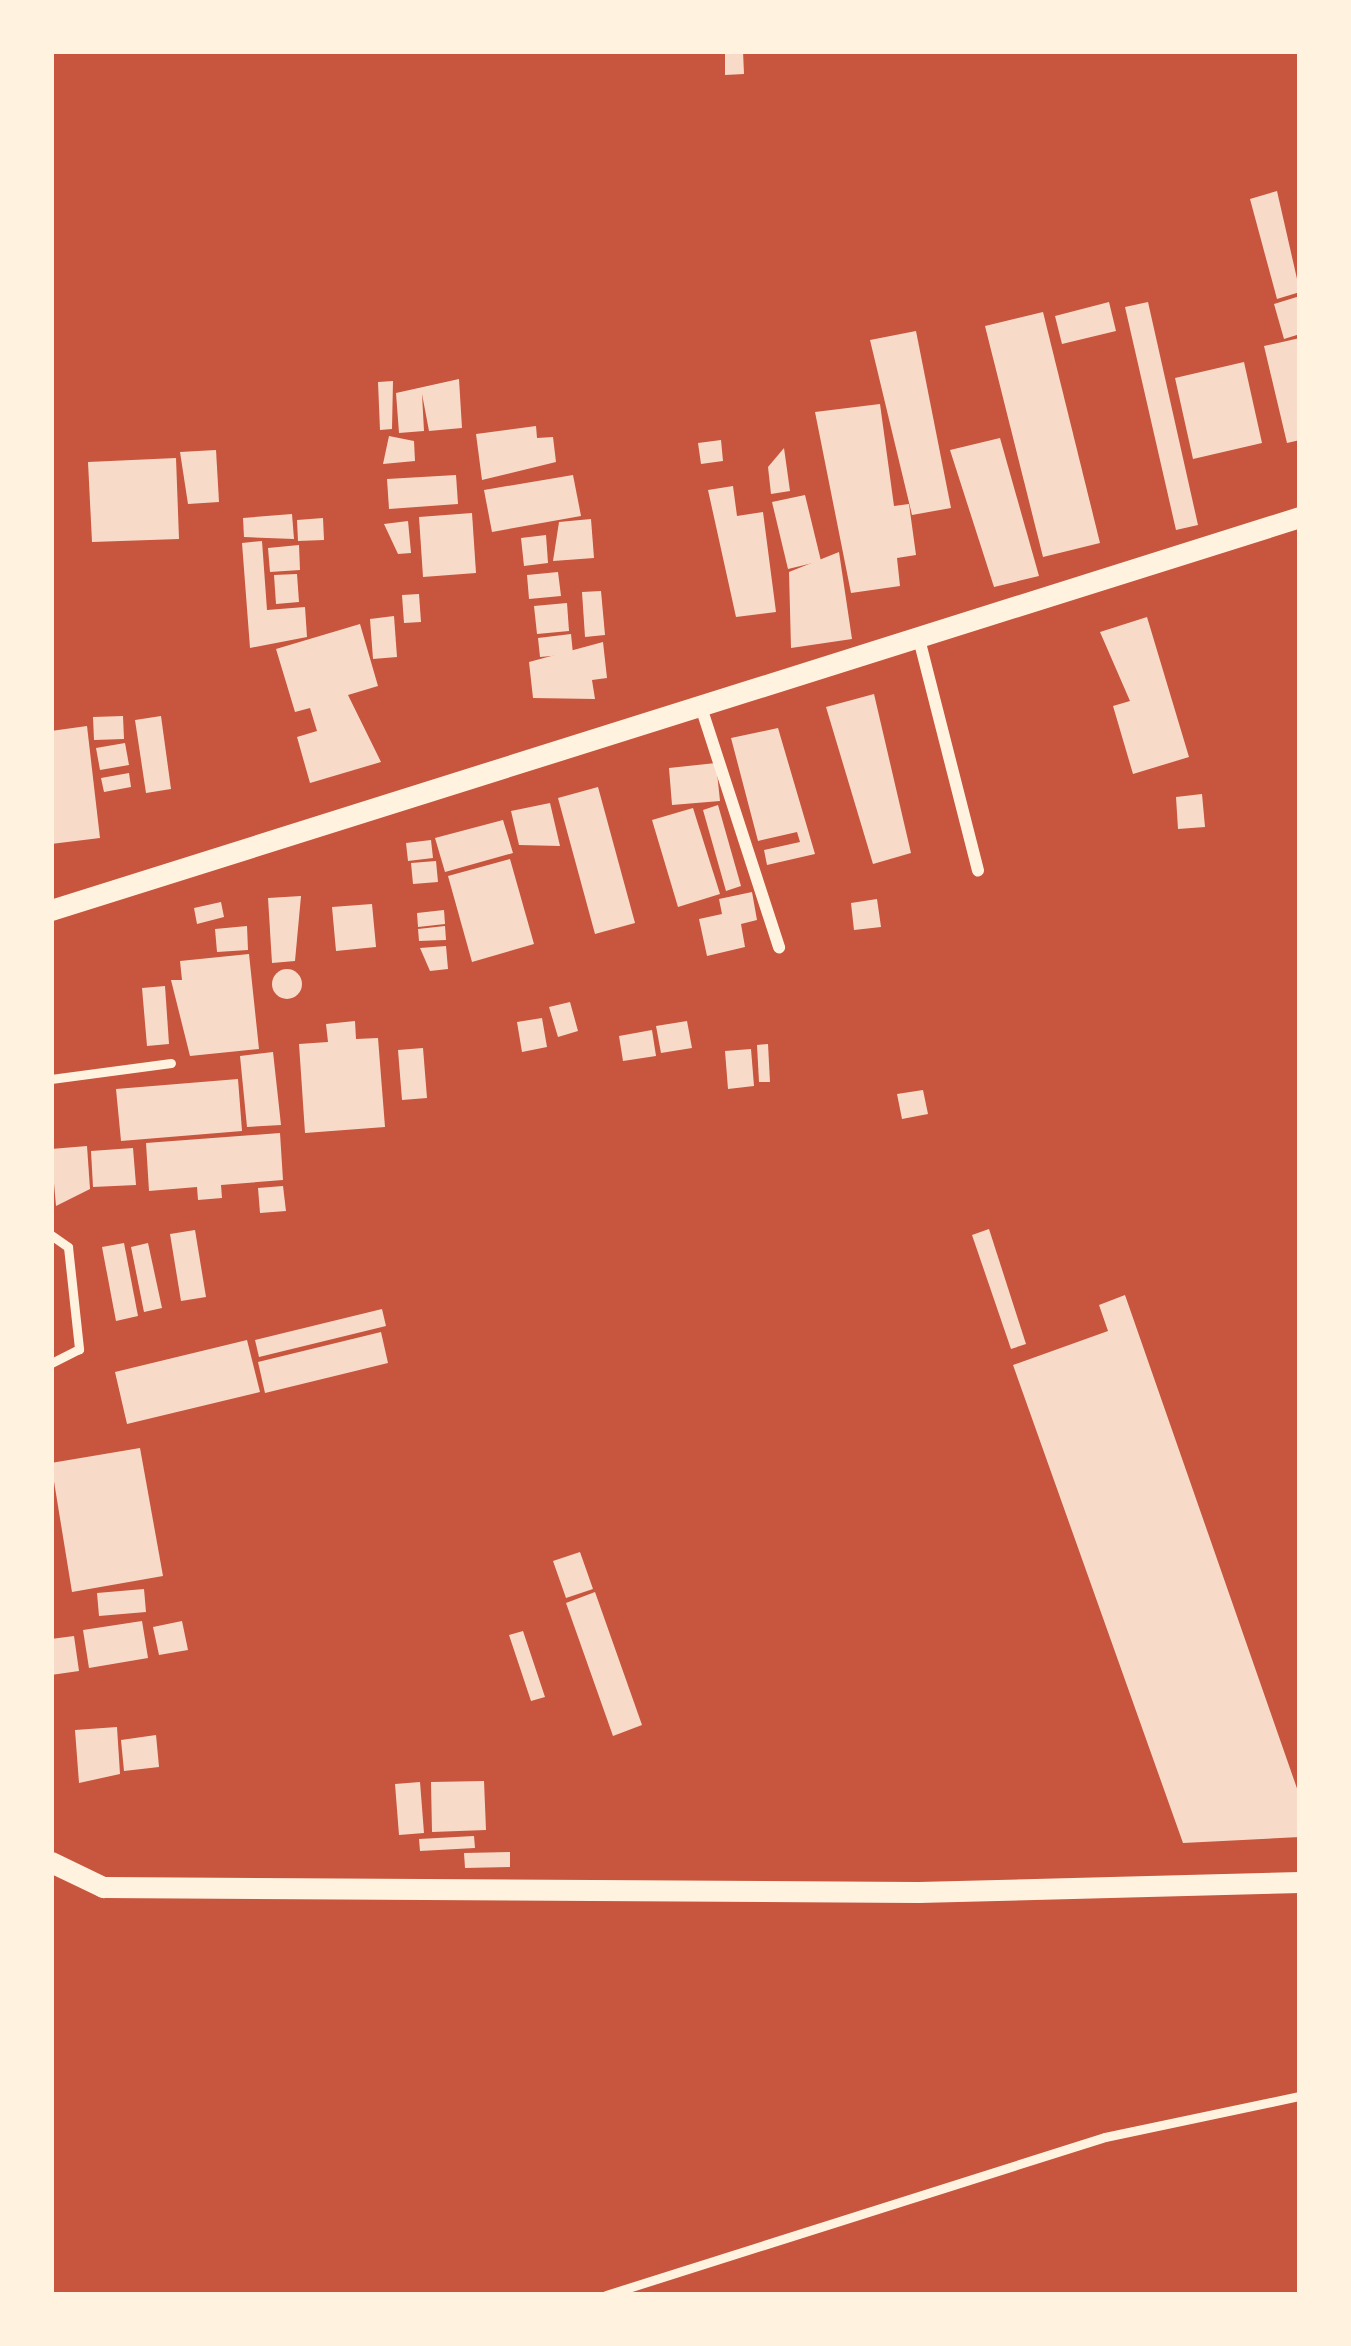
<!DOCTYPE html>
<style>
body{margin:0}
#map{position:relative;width:1351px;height:2346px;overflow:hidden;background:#c8553d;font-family:"Archivo Narrow",sans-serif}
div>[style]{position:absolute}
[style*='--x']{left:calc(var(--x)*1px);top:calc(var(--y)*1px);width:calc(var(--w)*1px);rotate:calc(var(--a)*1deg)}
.building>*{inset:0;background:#f7dbc8}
.round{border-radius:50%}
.service>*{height:9px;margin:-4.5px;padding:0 4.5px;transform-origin:4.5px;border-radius:4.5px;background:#fff3e0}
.minor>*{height:12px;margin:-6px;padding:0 6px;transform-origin:6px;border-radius:6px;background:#fff3e0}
.tertiary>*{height:21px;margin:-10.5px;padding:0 10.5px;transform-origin:10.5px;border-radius:10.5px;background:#fff3e0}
span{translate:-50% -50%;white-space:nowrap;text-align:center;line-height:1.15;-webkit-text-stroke:9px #fff3e0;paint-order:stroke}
.frame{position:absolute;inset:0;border:54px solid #fff3e0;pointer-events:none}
</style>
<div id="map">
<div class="building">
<div style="clip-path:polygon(725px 51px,743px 51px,744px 74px,725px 75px)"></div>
<div style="clip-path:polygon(1277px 191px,1300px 292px,1277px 299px,1250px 199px)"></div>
<div style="clip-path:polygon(1300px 296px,1300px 334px,1284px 339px,1274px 304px)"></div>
<div style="clip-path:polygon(1109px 302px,1116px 331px,1062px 344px,1055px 316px)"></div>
<div style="clip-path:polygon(1148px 302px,1198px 525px,1176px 530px,1125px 307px)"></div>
<div style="clip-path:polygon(1043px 312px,1100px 543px,1043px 557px,985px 326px)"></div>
<div style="clip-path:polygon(916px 331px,951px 508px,912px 515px,870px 340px)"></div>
<div style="clip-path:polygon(1300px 338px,1300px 440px,1287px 443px,1264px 346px)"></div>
<div style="clip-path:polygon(1244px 362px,1262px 443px,1193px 459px,1175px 378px)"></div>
<div style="clip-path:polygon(459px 379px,462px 428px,429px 431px,422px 394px,424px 431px,399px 433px,396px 393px)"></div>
<div style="clip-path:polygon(393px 381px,392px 429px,380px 430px,378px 382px)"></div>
<div style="clip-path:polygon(880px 404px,894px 506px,909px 504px,916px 555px,897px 558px,900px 586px,851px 593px,815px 412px)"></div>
<div style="clip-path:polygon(536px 426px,537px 438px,553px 437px,556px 462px,482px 480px,476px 434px)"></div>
<div style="clip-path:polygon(389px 436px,414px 441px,415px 461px,383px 464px)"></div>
<div style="clip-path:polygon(1000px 438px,1039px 576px,994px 587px,950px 450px)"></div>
<div style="clip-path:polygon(721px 440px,723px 461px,701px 464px,698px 443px)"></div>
<div style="clip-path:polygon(784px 448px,790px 491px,771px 494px,768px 467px)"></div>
<div style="clip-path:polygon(216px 450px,219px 502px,188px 504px,180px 452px)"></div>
<div style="clip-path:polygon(176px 458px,179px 539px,92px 542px,88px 462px)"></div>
<div style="clip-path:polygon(456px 475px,458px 504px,389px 509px,387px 479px)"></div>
<div style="clip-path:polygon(573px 475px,581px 516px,492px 532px,484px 490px)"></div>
<div style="clip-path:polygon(733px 486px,737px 516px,763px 512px,776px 612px,736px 617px,708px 490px)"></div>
<div style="clip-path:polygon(805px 495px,821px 561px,788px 569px,772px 502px)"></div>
<div style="clip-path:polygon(472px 513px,476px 573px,423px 577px,419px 517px)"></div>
<div style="clip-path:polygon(292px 514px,294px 539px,244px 537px,243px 518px)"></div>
<div style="clip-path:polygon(323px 518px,324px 540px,298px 541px,297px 520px)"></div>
<div style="clip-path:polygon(591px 519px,594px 558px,553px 561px,559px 522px)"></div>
<div style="clip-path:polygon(408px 521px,411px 553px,398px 554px,384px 524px)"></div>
<div style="clip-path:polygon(546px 535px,548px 563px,524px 566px,521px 538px)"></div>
<div style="clip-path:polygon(262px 541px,267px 610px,305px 607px,307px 637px,250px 648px,242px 543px)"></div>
<div style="clip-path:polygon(299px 545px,300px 570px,270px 572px,268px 548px)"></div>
<div style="clip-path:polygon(839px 552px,852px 639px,791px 648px,789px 572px)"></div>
<div style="clip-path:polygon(558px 572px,561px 596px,529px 599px,527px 575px)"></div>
<div style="clip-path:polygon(297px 574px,299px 602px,276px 604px,274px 575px)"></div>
<div style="clip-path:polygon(601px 591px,605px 635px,585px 637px,582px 592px)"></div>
<div style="clip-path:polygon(419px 594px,421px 622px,404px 623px,402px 595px)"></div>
<div style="clip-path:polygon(567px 603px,569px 631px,537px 634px,534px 606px)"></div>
<div style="clip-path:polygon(394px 616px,397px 657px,373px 659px,370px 619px)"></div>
<div style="clip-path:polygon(1147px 617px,1189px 757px,1133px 774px,1113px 706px,1130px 701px,1100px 632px)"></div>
<div style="clip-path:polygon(360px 624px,378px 686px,348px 695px,381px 762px,310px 783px,297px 737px,317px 731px,310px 708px,295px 712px,276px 649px)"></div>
<div style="clip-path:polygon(571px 634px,573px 654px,540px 657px,538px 638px)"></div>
<div style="clip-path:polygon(603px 642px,607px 678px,592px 680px,595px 699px,533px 698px,529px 662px)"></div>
<div style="clip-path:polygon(874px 694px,911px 853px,873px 864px,826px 707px)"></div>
<div style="clip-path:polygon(123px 716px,124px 739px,94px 740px,93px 717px)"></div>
<div style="clip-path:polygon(161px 716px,171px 789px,146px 793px,135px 720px)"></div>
<div style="clip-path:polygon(87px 726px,100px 838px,51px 844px,51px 731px)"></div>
<div style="clip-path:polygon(778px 728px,815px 854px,767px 865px,764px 850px,800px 842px,797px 832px,758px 841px,731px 738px)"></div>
<div style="clip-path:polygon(125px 743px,129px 765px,100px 770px,96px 748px)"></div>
<div style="clip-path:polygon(716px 763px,720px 801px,672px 805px,669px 768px)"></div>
<div style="clip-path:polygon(129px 773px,131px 787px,104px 792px,101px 778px)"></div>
<div style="clip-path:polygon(598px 787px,635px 923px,595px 934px,558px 798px)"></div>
<div style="clip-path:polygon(1202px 794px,1205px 827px,1178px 829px,1176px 797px)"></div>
<div style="clip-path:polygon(550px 803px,560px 846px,519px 845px,511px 811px)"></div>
<div style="clip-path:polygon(718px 805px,741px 886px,726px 891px,703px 810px)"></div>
<div style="clip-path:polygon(693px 808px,720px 894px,678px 907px,652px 820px)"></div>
<div style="clip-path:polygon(503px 820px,513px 853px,445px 872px,435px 838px)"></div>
<div style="clip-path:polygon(431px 840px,433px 858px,408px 861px,406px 843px)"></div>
<div style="clip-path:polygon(510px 859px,534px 944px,472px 962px,448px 876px)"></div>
<div style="clip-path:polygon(436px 861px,438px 882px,413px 884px,411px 863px)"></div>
<div style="clip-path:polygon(752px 892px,757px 920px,741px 924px,745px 947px,707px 956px,699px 919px,722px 914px,719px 899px)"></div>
<div style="clip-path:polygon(301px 896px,295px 961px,272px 963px,268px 898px)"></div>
<div style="clip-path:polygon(877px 899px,881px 927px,854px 930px,851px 903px)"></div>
<div style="clip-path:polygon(221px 902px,224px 917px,197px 924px,194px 908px)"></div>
<div style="clip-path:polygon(372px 904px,376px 947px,336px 951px,332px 907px)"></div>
<div style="clip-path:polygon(444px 910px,445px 924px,418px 927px,417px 913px)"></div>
<div style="clip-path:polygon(247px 926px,248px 950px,217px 952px,215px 929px)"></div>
<div style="clip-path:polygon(445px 926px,446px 940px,419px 941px,418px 929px)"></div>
<div style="clip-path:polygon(446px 946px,448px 969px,430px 971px,420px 948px)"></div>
<div style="clip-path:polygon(249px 954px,259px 1049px,190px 1056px,171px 980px,182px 980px,180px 961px)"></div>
<div class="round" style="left:272px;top:969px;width:30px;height:30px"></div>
<div style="clip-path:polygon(165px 986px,169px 1044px,147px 1046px,142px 988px)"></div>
<div style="clip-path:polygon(570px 1002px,578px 1031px,558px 1037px,549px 1007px)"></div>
<div style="clip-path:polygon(542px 1018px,547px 1047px,522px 1052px,517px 1022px)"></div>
<div style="clip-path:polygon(355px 1021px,356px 1039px,378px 1038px,385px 1127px,305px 1133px,299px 1044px,328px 1042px,326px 1024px)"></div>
<div style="clip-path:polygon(687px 1021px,692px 1048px,661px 1053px,656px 1026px)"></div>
<div style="clip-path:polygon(652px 1030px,656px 1056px,623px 1061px,619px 1036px)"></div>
<div style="clip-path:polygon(768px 1044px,770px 1082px,759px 1082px,757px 1045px)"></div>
<div style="clip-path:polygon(423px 1048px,427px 1098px,402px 1100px,398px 1050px)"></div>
<div style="clip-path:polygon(751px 1049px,754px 1086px,728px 1089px,725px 1051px)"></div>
<div style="clip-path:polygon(273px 1052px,281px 1125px,247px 1127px,240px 1056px)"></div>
<div style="clip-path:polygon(238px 1079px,242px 1131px,121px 1141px,116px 1089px)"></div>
<div style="clip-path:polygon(923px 1090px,928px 1114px,902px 1119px,897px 1094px)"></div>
<div style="clip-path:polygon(280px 1133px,283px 1180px,221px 1185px,222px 1198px,198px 1200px,197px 1187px,149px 1191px,146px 1143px)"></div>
<div style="clip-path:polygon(87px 1146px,90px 1189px,56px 1206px,51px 1149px)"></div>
<div style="clip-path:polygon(133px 1148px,136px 1185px,93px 1187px,91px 1151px)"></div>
<div style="clip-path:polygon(283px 1186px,286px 1211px,260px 1213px,258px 1188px)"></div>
<div style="clip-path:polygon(989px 1229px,1026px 1344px,1011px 1349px,972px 1235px)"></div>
<div style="clip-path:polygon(195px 1230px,206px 1297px,181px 1301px,170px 1234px)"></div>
<div style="clip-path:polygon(124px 1243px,138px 1316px,116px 1321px,102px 1247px)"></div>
<div style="clip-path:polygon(148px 1243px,162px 1308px,144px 1312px,131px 1247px)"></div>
<div style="clip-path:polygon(1125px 1295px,1300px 1797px,1300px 1837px,1183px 1843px,1013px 1365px,1108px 1331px,1099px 1305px)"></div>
<div style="clip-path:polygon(382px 1309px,386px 1326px,259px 1357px,255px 1340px)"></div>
<div style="clip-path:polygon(381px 1332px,388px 1363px,265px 1393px,258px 1362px)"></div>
<div style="clip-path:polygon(247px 1340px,260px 1392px,127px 1424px,115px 1372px)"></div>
<div style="clip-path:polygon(140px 1448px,163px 1576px,72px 1592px,51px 1463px)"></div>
<div style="clip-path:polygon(580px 1552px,593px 1589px,566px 1598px,553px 1561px)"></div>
<div style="clip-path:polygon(144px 1589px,146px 1612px,99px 1616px,97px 1593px)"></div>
<div style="clip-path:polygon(595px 1592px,642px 1725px,613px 1736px,566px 1603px)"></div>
<div style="clip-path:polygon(142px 1621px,148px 1658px,89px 1668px,83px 1630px)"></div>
<div style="clip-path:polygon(182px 1621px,188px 1650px,159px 1655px,153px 1627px)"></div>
<div style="clip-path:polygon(523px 1631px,545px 1697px,531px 1701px,509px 1635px)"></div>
<div style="clip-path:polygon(74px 1636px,79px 1671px,51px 1675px,51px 1639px)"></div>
<div style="clip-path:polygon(117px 1727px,120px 1774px,79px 1783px,75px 1730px)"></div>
<div style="clip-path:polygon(156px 1735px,159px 1767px,124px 1771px,121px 1740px)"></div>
<div style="clip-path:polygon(484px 1781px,486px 1830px,432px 1832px,431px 1782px)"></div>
<div style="clip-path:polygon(420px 1782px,424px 1833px,399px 1835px,395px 1784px)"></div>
<div style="clip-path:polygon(474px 1836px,475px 1848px,420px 1851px,419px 1839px)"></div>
<div style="clip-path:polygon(510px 1852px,510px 1867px,465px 1868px,464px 1853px)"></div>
</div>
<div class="service">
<div style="--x:51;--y:1079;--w:121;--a:-7.6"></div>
<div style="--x:51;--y:1235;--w:21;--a:35"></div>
<div style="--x:68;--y:1247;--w:103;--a:83.8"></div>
<div style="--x:79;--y:1349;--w:31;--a:153"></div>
<div style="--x:606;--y:2295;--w:523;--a:-17.57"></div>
<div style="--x:1105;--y:2137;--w:199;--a:-11.9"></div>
</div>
<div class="minor">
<div style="--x:918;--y:635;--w:243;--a:75.7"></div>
<div style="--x:700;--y:704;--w:256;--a:72"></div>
</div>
<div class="tertiary">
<div style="--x:51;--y:910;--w:1309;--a:-17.47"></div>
<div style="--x:51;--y:1862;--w:58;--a:25.7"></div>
<div style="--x:103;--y:1887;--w:815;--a:0.35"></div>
<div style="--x:918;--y:1892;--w:382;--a:-1.5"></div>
</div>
<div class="frame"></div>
</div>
